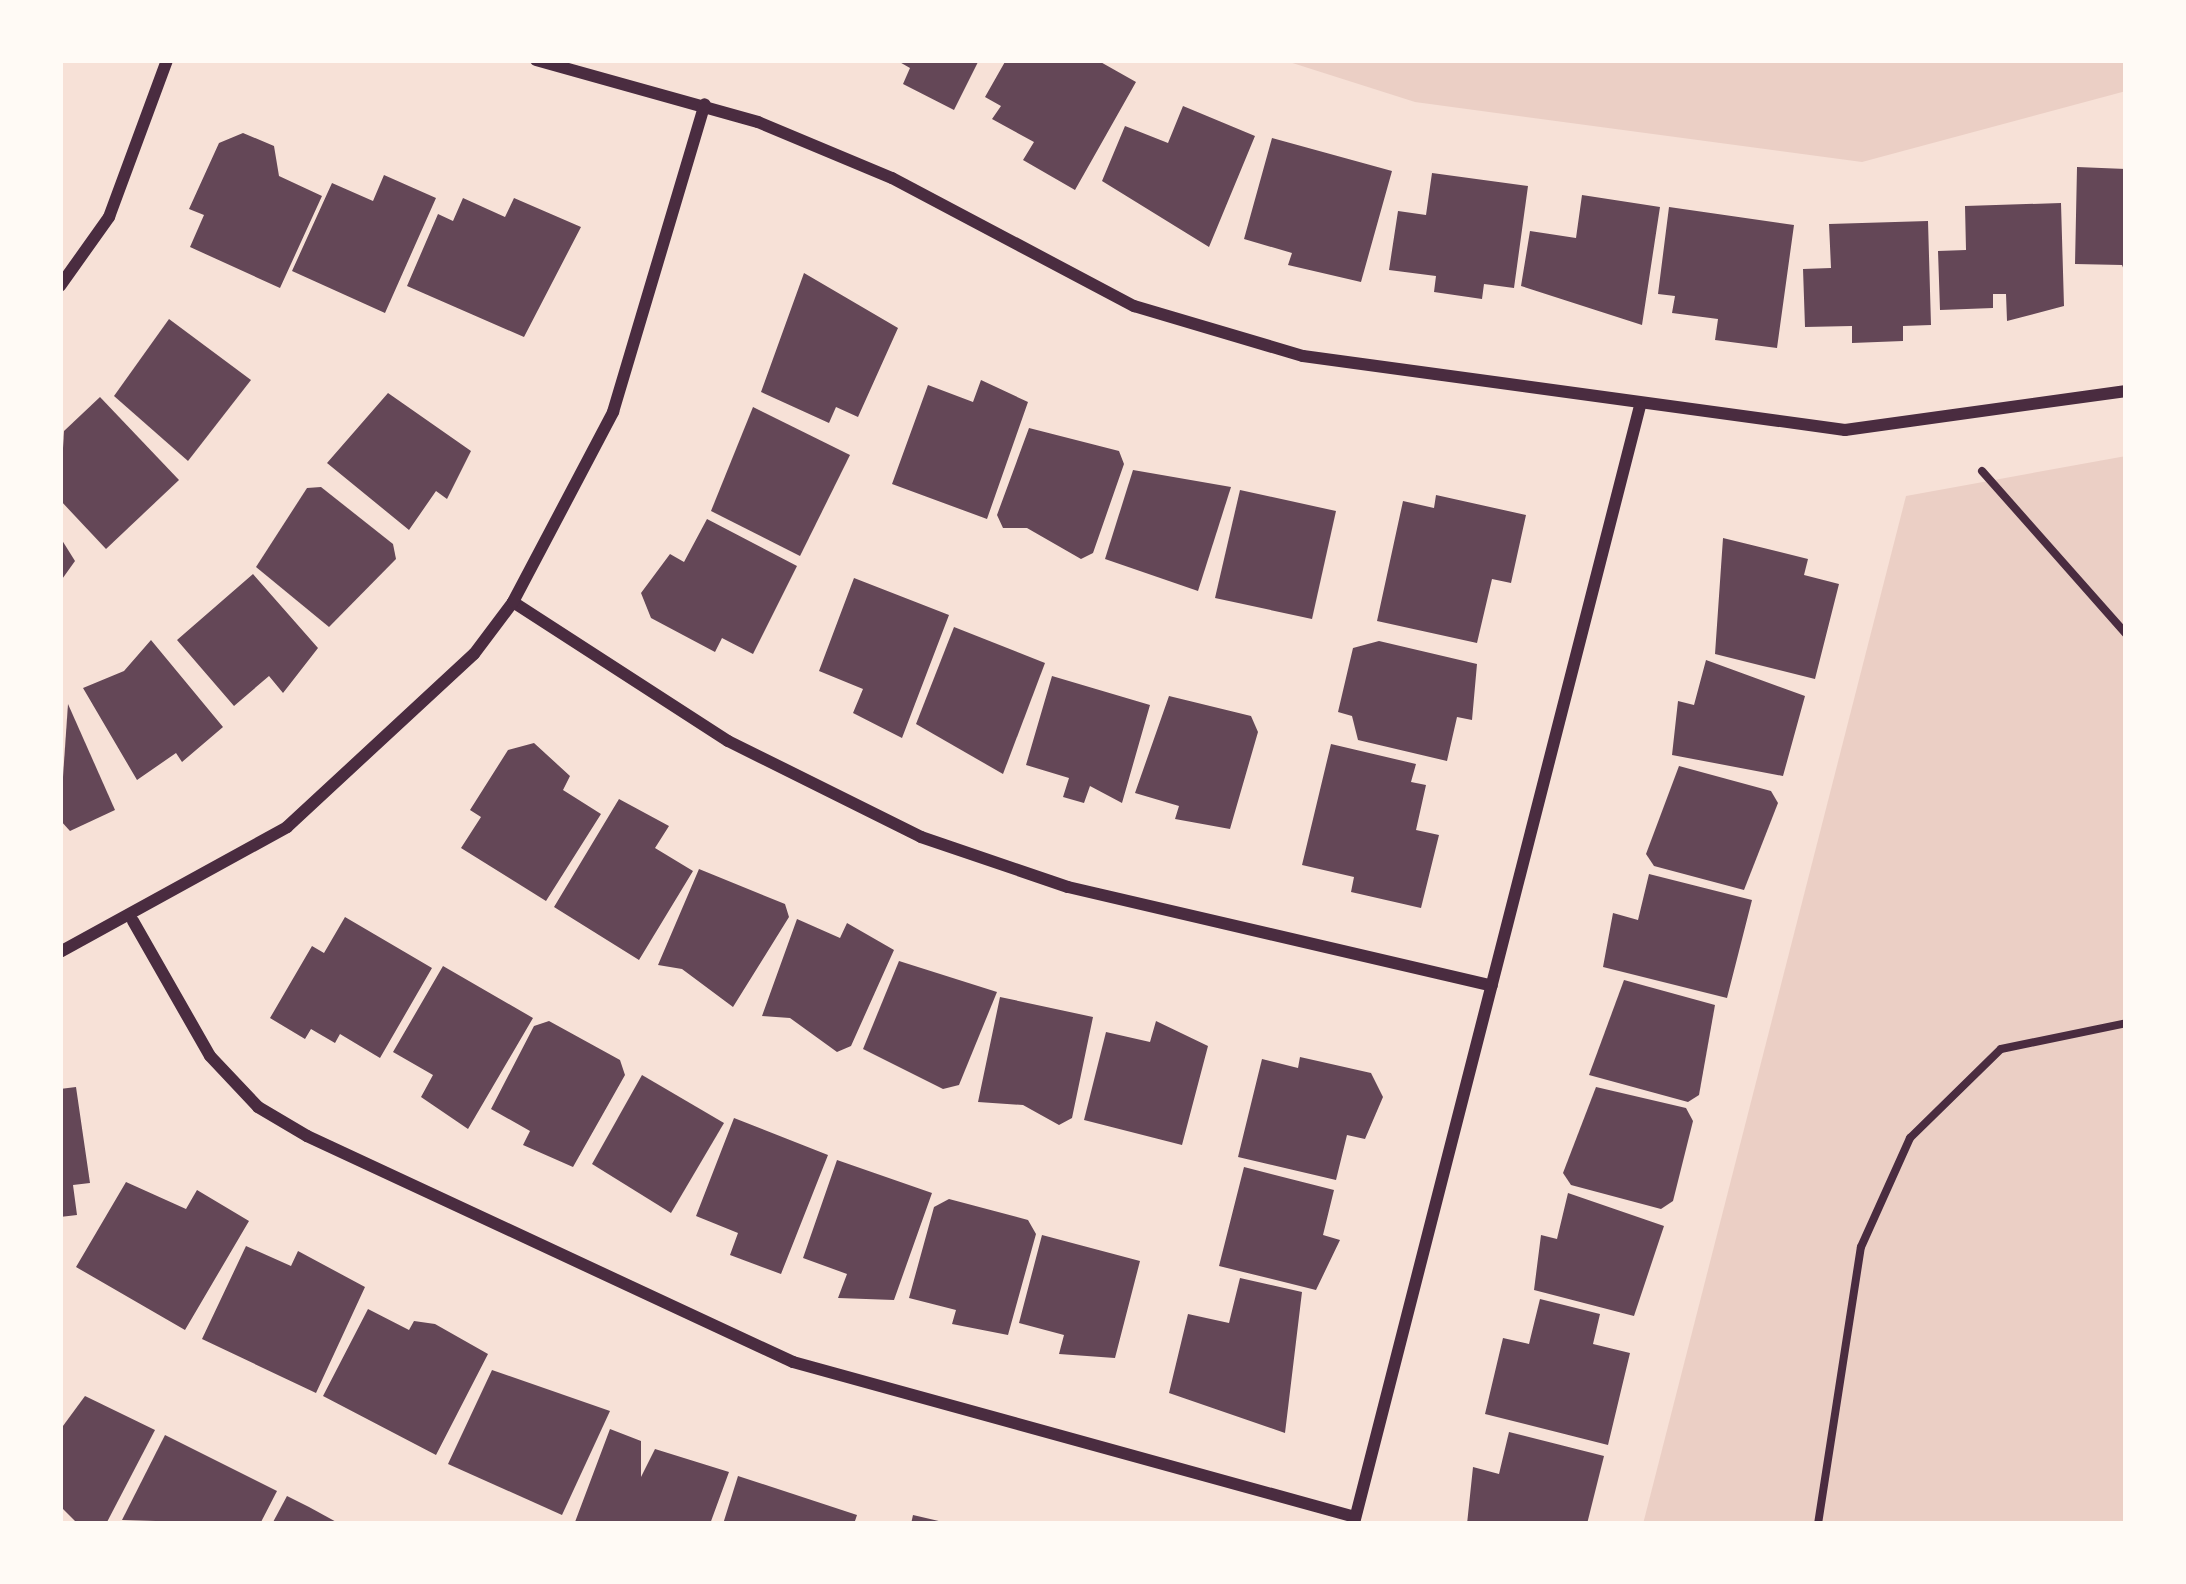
<!DOCTYPE html>
<style>
body{margin:0}
#map{position:relative;width:2186px;height:1584px;overflow:hidden;background:#f7e1d7;font-family:Barlow,sans-serif}
div>[style]{position:absolute}
[style*='--x']{left:calc(var(--x)*1px);top:calc(var(--y)*1px);width:calc(var(--w)*1px);rotate:calc(var(--a)*1deg)}
.green>*{inset:0;background:#ebcfc5}
.building>*{inset:0;background:#644757}
.path>*{height:8px;margin:-4px;padding:0 4px;transform-origin:4px;border-radius:4px;background:#4a2c40}
.minor>*{height:12px;margin:-6px;padding:0 6px;transform-origin:6px;border-radius:6px;background:#4a2c40}
span{translate:-50% -50%;white-space:nowrap;text-align:center;line-height:1.15;-webkit-text-stroke:10px #fffaf5;paint-order:stroke}
.frame{position:absolute;inset:0;border:63px solid #fffaf5;pointer-events:none}
</style>
<div id="map">
<div class="green">
<div style="clip-path:polygon(1283px 60px,2126px 60px,2126px 91px,1862px 162px,1415px 102px)"></div>
<div style="clip-path:polygon(2126px 456px,2126px 1524px,1643px 1524px,1906px 496px)"></div>
</div>
<div class="building">
<div style="clip-path:polygon(896px 60px,979px 60px,954px 110px,903px 84px,910px 68px)"></div>
<div style="clip-path:polygon(1006px 60px,1097px 60px,1136px 82px,1075px 190px,1023px 160px,1034px 142px,992px 119px,1001px 106px,985px 97px)"></div>
<div style="clip-path:polygon(1183px 106px,1255px 136px,1209px 247px,1102px 181px,1125px 126px,1168px 143px)"></div>
<div style="clip-path:polygon(243px 133px,274px 146px,279px 176px,322px 196px,280px 288px,190px 247px,204px 215px,189px 209px,219px 143px)"></div>
<div style="clip-path:polygon(1272px 138px,1392px 171px,1361px 282px,1288px 265px,1292px 253px,1244px 239px)"></div>
<div style="clip-path:polygon(2077px 167px,2126px 169px,2126px 275px,2122px 265px,2075px 264px)"></div>
<div style="clip-path:polygon(1432px 173px,1528px 186px,1514px 288px,1484px 284px,1482px 299px,1434px 292px,1436px 276px,1389px 270px,1398px 211px,1426px 215px)"></div>
<div style="clip-path:polygon(384px 175px,436px 198px,385px 313px,292px 271px,332px 183px,373px 201px)"></div>
<div style="clip-path:polygon(1582px 195px,1660px 207px,1642px 325px,1521px 286px,1530px 231px,1576px 238px)"></div>
<div style="clip-path:polygon(463px 198px,505px 217px,514px 198px,581px 227px,524px 337px,407px 286px,438px 214px,453px 221px)"></div>
<div style="clip-path:polygon(2061px 203px,2064px 306px,2007px 321px,2006px 294px,1993px 294px,1993px 308px,1940px 310px,1938px 251px,1966px 250px,1965px 206px)"></div>
<div style="clip-path:polygon(1669px 207px,1794px 225px,1777px 348px,1715px 340px,1718px 319px,1672px 313px,1675px 296px,1658px 294px)"></div>
<div style="clip-path:polygon(1928px 221px,1931px 325px,1903px 326px,1903px 341px,1852px 343px,1852px 326px,1805px 327px,1803px 269px,1831px 268px,1829px 224px)"></div>
<div style="clip-path:polygon(804px 273px,898px 328px,858px 417px,836px 407px,829px 423px,761px 392px)"></div>
<div style="clip-path:polygon(169px 319px,251px 380px,188px 461px,114px 396px)"></div>
<div style="clip-path:polygon(981px 380px,1028px 402px,987px 519px,892px 484px,928px 385px,973px 402px)"></div>
<div style="clip-path:polygon(388px 393px,471px 451px,447px 499px,436px 491px,409px 530px,327px 463px)"></div>
<div style="clip-path:polygon(100px 397px,179px 480px,106px 549px,60px 500px,64px 431px)"></div>
<div style="clip-path:polygon(753px 407px,850px 455px,800px 556px,711px 511px)"></div>
<div style="clip-path:polygon(1029px 428px,1119px 451px,1124px 464px,1093px 553px,1081px 559px,1027px 528px,1003px 528px,997px 515px)"></div>
<div style="clip-path:polygon(1133px 470px,1231px 487px,1198px 591px,1105px 559px)"></div>
<div style="clip-path:polygon(321px 487px,393px 544px,396px 559px,329px 627px,256px 567px,307px 488px)"></div>
<div style="clip-path:polygon(1240px 490px,1336px 511px,1312px 619px,1215px 598px)"></div>
<div style="clip-path:polygon(1436px 495px,1526px 515px,1511px 583px,1492px 579px,1477px 643px,1377px 621px,1403px 501px,1434px 508px)"></div>
<div style="clip-path:polygon(707px 519px,797px 566px,753px 654px,722px 638px,715px 652px,651px 618px,641px 593px,670px 554px,684px 562px)"></div>
<div style="clip-path:polygon(60px 537px,75px 561px,60px 582px)"></div>
<div style="clip-path:polygon(1723px 538px,1808px 559px,1804px 575px,1839px 584px,1815px 679px,1715px 654px)"></div>
<div style="clip-path:polygon(253px 574px,318px 648px,283px 693px,269px 676px,234px 706px,177px 640px)"></div>
<div style="clip-path:polygon(854px 578px,949px 615px,902px 738px,853px 713px,863px 689px,819px 671px)"></div>
<div style="clip-path:polygon(954px 627px,1045px 663px,1003px 774px,916px 724px)"></div>
<div style="clip-path:polygon(151px 640px,223px 727px,182px 762px,176px 753px,137px 780px,83px 688px,124px 671px)"></div>
<div style="clip-path:polygon(1379px 641px,1477px 664px,1472px 720px,1457px 717px,1447px 761px,1358px 740px,1352px 716px,1338px 712px,1353px 648px)"></div>
<div style="clip-path:polygon(1706px 660px,1805px 696px,1783px 776px,1672px 755px,1678px 701px,1694px 705px)"></div>
<div style="clip-path:polygon(1052px 676px,1150px 705px,1122px 803px,1090px 786px,1084px 803px,1063px 797px,1069px 778px,1026px 765px)"></div>
<div style="clip-path:polygon(1169px 696px,1251px 716px,1258px 732px,1230px 829px,1175px 819px,1179px 806px,1135px 793px)"></div>
<div style="clip-path:polygon(68px 704px,115px 810px,70px 831px,60px 820px)"></div>
<div style="clip-path:polygon(534px 743px,570px 776px,563px 790px,601px 814px,546px 901px,461px 848px,481px 817px,470px 810px,508px 750px)"></div>
<div style="clip-path:polygon(1331px 744px,1416px 764px,1411px 782px,1426px 785px,1416px 830px,1439px 835px,1421px 908px,1351px 892px,1354px 877px,1302px 865px)"></div>
<div style="clip-path:polygon(1679px 766px,1771px 791px,1778px 803px,1744px 890px,1654px 866px,1646px 854px)"></div>
<div style="clip-path:polygon(619px 799px,669px 826px,655px 848px,693px 871px,639px 960px,554px 907px)"></div>
<div style="clip-path:polygon(699px 869px,785px 904px,789px 917px,733px 1007px,682px 969px,658px 965px)"></div>
<div style="clip-path:polygon(1649px 874px,1752px 900px,1727px 998px,1603px 967px,1613px 913px,1638px 920px)"></div>
<div style="clip-path:polygon(345px 917px,432px 968px,380px 1058px,340px 1034px,335px 1043px,311px 1029px,305px 1039px,270px 1018px,312px 946px,324px 953px)"></div>
<div style="clip-path:polygon(797px 919px,840px 938px,847px 923px,894px 950px,851px 1046px,837px 1052px,790px 1018px,762px 1016px)"></div>
<div style="clip-path:polygon(899px 961px,997px 992px,959px 1085px,943px 1089px,863px 1049px)"></div>
<div style="clip-path:polygon(443px 966px,533px 1018px,468px 1129px,421px 1097px,433px 1075px,393px 1052px)"></div>
<div style="clip-path:polygon(1624px 980px,1715px 1005px,1699px 1095px,1688px 1102px,1589px 1075px)"></div>
<div style="clip-path:polygon(1000px 997px,1093px 1017px,1072px 1118px,1059px 1125px,1023px 1105px,978px 1102px)"></div>
<div style="clip-path:polygon(549px 1021px,620px 1060px,625px 1075px,573px 1167px,523px 1145px,530px 1131px,491px 1109px,534px 1026px)"></div>
<div style="clip-path:polygon(1156px 1021px,1208px 1046px,1182px 1145px,1084px 1120px,1106px 1032px,1150px 1042px)"></div>
<div style="clip-path:polygon(1300px 1057px,1371px 1073px,1383px 1097px,1365px 1139px,1347px 1135px,1336px 1180px,1238px 1157px,1262px 1059px,1298px 1068px)"></div>
<div style="clip-path:polygon(642px 1075px,724px 1123px,671px 1213px,592px 1164px)"></div>
<div style="clip-path:polygon(76px 1087px,90px 1183px,73px 1185px,77px 1215px,60px 1217px,60px 1089px)"></div>
<div style="clip-path:polygon(1596px 1087px,1686px 1108px,1693px 1121px,1673px 1201px,1661px 1209px,1571px 1185px,1563px 1173px)"></div>
<div style="clip-path:polygon(734px 1118px,828px 1155px,781px 1274px,730px 1255px,738px 1233px,696px 1216px)"></div>
<div style="clip-path:polygon(837px 1160px,932px 1193px,894px 1300px,838px 1298px,847px 1274px,803px 1258px)"></div>
<div style="clip-path:polygon(1244px 1167px,1334px 1190px,1323px 1235px,1340px 1240px,1316px 1290px,1219px 1266px)"></div>
<div style="clip-path:polygon(126px 1182px,186px 1209px,197px 1190px,249px 1221px,185px 1330px,76px 1267px)"></div>
<div style="clip-path:polygon(1568px 1193px,1664px 1226px,1634px 1316px,1534px 1290px,1541px 1235px,1557px 1239px)"></div>
<div style="clip-path:polygon(949px 1199px,1028px 1220px,1036px 1234px,1008px 1335px,952px 1324px,956px 1310px,909px 1298px,934px 1207px)"></div>
<div style="clip-path:polygon(1042px 1235px,1140px 1261px,1115px 1358px,1059px 1354px,1064px 1335px,1019px 1323px)"></div>
<div style="clip-path:polygon(246px 1246px,291px 1266px,298px 1251px,365px 1287px,316px 1393px,202px 1339px)"></div>
<div style="clip-path:polygon(1240px 1278px,1302px 1292px,1285px 1433px,1169px 1393px,1188px 1314px,1229px 1323px)"></div>
<div style="clip-path:polygon(1540px 1299px,1600px 1314px,1593px 1344px,1630px 1353px,1608px 1445px,1485px 1414px,1503px 1338px,1529px 1344px)"></div>
<div style="clip-path:polygon(368px 1309px,409px 1330px,414px 1321px,435px 1324px,488px 1354px,436px 1455px,323px 1396px)"></div>
<div style="clip-path:polygon(492px 1370px,610px 1411px,562px 1515px,448px 1464px)"></div>
<div style="clip-path:polygon(85px 1396px,155px 1430px,106px 1524px,78px 1524px,60px 1506px,60px 1430px)"></div>
<div style="clip-path:polygon(610px 1429px,641px 1441px,641px 1477px,655px 1449px,729px 1472px,710px 1524px,575px 1522px)"></div>
<div style="clip-path:polygon(1509px 1432px,1604px 1456px,1587px 1524px,1467px 1524px,1473px 1467px,1499px 1474px)"></div>
<div style="clip-path:polygon(165px 1435px,277px 1491px,260px 1524px,122px 1520px)"></div>
<div style="clip-path:polygon(738px 1476px,857px 1515px,854px 1524px,723px 1524px)"></div>
<div style="clip-path:polygon(287px 1496px,309px 1507px,340px 1524px,272px 1524px)"></div>
<div style="clip-path:polygon(913px 1515px,943px 1522px,943px 1524px,911px 1524px)"></div>
</div>
<div class="path">
<div style="--x:1982;--y:471;--w:217;--a:48.5"></div>
<div style="--x:1818;--y:1524;--w:280;--a:-81.2"></div>
<div style="--x:1861;--y:1247;--w:120;--a:-65.8"></div>
<div style="--x:1910;--y:1138;--w:127;--a:-44.4"></div>
<div style="--x:2001;--y:1049;--w:128;--a:-11.7"></div>
</div>
<div class="minor">
<div style="--x:536;--y:60;--w:230;--a:15.6"></div>
<div style="--x:758;--y:122;--w:145;--a:22.7"></div>
<div style="--x:892;--y:178;--w:274;--a:27.9"></div>
<div style="--x:1134;--y:306;--w:176;--a:16.5"></div>
<div style="--x:1303;--y:356;--w:547;--a:7.77"></div>
<div style="--x:1845;--y:430;--w:284;--a:-7.9"></div>
<div style="--x:60;--y:286;--w:85;--a:-54.6"></div>
<div style="--x:109;--y:217;--w:167;--a:-69.7"></div>
<div style="--x:513;--y:602;--w:256;--a:32.9"></div>
<div style="--x:728;--y:741;--w:216;--a:26.4"></div>
<div style="--x:921;--y:837;--w:155;--a:18.8"></div>
<div style="--x:1068;--y:887;--w:435;--a:13.1"></div>
<div style="--x:133;--y:921;--w:155;--a:60.3"></div>
<div style="--x:210;--y:1056;--w:70;--a:46.7"></div>
<div style="--x:258;--y:1107;--w:57;--a:30.6"></div>
<div style="--x:307;--y:1136;--w:536;--a:24.94"></div>
<div style="--x:793;--y:1362;--w:583;--a:15.42"></div>
<div style="--x:60;--y:952;--w:259;--a:-28.8"></div>
<div style="--x:287;--y:827;--w:255;--a:-42.8"></div>
<div style="--x:474;--y:654;--w:65;--a:-53.1"></div>
<div style="--x:513;--y:602;--w:215;--a:-62.2"></div>
<div style="--x:613;--y:412;--w:321;--a:-73.4"></div>
<div style="--x:1354;--y:1523;--w:1153;--a:-75.64"></div>
</div>
<div class="frame"></div>
</div>
